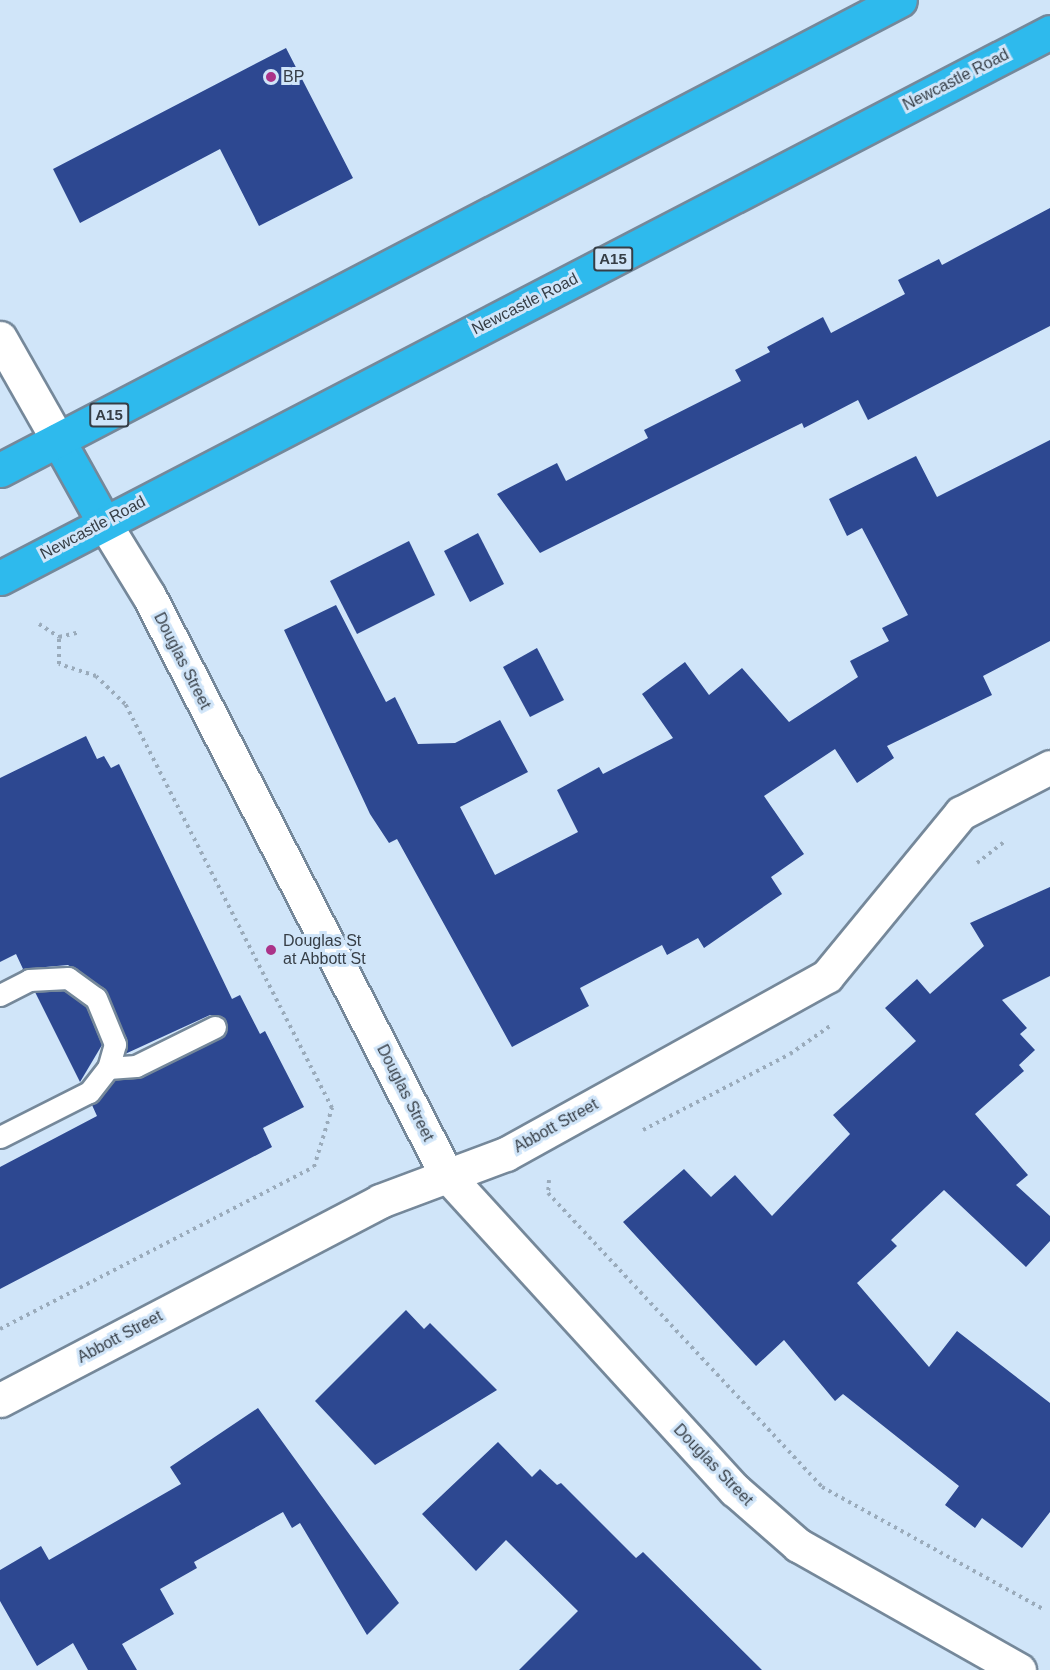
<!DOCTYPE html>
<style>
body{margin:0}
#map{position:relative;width:1050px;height:1670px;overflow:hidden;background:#d0e5f9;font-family:Arial,sans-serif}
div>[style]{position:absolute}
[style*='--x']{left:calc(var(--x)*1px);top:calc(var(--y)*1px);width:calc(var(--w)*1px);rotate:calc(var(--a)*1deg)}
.building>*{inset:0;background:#2d4891}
.path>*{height:4px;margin-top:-2px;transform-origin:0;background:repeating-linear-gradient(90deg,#9aabbb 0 3px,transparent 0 7.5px)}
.roads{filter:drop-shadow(2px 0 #75889a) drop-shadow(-2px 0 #75889a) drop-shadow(0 2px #75889a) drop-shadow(0 -2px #75889a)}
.lane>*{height:21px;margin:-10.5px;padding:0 10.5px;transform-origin:10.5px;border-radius:10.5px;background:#fff}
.street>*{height:33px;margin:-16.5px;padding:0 16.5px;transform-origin:16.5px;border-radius:16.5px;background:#fff}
.secondary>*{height:33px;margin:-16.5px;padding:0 16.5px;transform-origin:16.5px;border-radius:16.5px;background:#fff}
.highway>*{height:33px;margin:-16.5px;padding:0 16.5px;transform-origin:16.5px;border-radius:16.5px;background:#2ebaed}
.dots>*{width:16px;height:16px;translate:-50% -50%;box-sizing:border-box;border:3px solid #d0e5f9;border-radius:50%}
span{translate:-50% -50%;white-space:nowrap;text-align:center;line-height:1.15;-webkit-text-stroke:6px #d0e5f9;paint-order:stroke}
.shield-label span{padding:2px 4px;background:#d0e5f9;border:2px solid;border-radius:4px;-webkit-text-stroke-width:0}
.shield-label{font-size:15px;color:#363e46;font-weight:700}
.poi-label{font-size:16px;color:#363e46}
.left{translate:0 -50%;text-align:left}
.street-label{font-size:16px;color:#363e46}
</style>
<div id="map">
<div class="building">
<i style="clip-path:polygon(286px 48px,353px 178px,259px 226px,220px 149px,80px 223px,53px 169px)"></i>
<i style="clip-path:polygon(1050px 208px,1050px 326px,868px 420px,858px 400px,804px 428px,802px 423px,540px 553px,497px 494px,557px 463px,566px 481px,648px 438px,644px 430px,741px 381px,735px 370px,770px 352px,767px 347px,823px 317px,831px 333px,905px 294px,898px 280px,939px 259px,942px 265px)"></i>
<i style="clip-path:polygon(1050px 440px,1050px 641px,983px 676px,992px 695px,887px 746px,894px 758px,857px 783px,835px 749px,764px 796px,804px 854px,771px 877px,782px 894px,704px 948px,698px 938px,667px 955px,662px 945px,580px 988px,589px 1006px,512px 1047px,397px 839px,389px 843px,370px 814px,284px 630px,336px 605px,386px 702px,395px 697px,418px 744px,455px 743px,500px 720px,528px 772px,460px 807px,495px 875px,578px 832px,557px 790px,599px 767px,603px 774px,673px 738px,642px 694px,685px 662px,709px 695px,742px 668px,789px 722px,858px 677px,850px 661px,889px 641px,882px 628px,908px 615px,862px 528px,847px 536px,829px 499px,916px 456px,937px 497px)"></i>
<i style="clip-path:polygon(478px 533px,504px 584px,470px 602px,444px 551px)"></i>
<i style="clip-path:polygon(409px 541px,435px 595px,357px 634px,330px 581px)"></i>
<i style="clip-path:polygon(537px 648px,564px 700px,530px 717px,503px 667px)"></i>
<i style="clip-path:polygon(86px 736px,97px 759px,104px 756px,111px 768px,119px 764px,232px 999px,240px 995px,260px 1034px,265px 1031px,304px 1107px,263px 1128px,272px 1147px,0 1289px,0 1167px,97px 1116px,92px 1105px,115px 1080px,142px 1077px,221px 1038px,228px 1028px,223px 1017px,210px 1015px,125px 1054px,127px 1039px,103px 988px,68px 965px,23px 969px,16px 954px,0 962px,0 778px)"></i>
<i style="clip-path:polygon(1050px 887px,1050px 976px,1002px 1000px,1027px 1028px,1020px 1034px,1035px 1050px,1019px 1065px,1024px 1071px,975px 1114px,1028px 1175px,1016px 1185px,1050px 1216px,1050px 1241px,1026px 1267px,944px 1190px,891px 1240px,897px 1246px,857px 1283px,929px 1367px,957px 1331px,1050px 1403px,1050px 1512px,1022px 1548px,982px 1518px,975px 1528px,945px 1505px,959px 1486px,843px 1394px,835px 1401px,784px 1340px,756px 1366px,623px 1222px,684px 1169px,711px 1197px,735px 1175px,772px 1216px,850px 1134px,833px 1115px,916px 1041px,885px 1008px,917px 979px,930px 994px,984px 946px,970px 923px)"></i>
<i style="clip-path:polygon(64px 991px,86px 1006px,102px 1045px,80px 1082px,35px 992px)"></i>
<i style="clip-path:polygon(406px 1310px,424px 1329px,430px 1323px,497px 1390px,375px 1465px,315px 1401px)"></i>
<i style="clip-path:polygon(258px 1408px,399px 1603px,367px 1635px,300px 1523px,292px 1528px,283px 1512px,194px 1562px,197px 1568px,160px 1589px,174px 1614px,122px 1644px,137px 1670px,88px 1670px,73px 1643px,37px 1666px,0 1601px,0 1570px,41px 1546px,49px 1560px,181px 1484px,170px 1467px)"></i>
<i style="clip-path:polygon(498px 1442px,532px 1477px,540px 1469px,557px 1485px,561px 1483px,636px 1558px,643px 1552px,762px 1670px,519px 1670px,578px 1611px,506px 1540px,476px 1571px,422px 1514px)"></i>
</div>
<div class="path">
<i style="--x:39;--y:624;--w:24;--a:33"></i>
<i style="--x:59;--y:637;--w:22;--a:-13"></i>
<i style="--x:977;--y:863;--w:37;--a:-38"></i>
<i style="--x:643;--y:1130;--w:165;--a:-27.3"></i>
<i style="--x:790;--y:1054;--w:49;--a:-35"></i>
<i style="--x:549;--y:1180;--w:13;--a:94"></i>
<i style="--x:548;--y:1193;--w:402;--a:47"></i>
<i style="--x:822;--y:1487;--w:252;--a:28.9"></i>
<i style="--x:0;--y:1329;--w:353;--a:-27.3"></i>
<i style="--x:314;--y:1167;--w:62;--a:-73"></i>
<i style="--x:332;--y:1108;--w:454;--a:-117.1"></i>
<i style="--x:125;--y:704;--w:40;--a:-136"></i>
<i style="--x:96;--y:676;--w:39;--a:-162"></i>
<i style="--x:59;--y:664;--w:27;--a:-90"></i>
</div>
<div class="roads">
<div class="lane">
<i style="--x:0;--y:995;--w:33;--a:-27"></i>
<i style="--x:29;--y:980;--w:39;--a:-3"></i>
<i style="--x:68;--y:978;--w:34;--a:36"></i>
<i style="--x:96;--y:998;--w:50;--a:67.6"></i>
<i style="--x:115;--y:1044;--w:25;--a:106"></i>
<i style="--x:108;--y:1068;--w:31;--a:128"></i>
<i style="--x:89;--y:1092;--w:100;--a:153.2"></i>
<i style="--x:108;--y:1068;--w:28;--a:-4"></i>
<i style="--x:136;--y:1066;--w:88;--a:-26.3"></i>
</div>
<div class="street">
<i style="--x:0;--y:1400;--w:429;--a:-27.6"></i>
<i style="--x:380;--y:1201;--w:134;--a:-20.5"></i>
<i style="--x:506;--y:1154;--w:367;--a:-29"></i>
<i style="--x:827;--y:976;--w:211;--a:-50.6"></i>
<i style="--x:961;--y:813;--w:100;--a:-27.3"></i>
</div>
<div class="secondary">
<i style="--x:0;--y:338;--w:117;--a:60.4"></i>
<i style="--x:103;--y:521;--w:88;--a:58.5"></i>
<i style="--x:149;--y:596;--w:650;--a:62.8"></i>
<i style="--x:446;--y:1174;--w:428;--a:47.6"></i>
<i style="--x:735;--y:1490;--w:84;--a:41.1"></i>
<i style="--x:798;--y:1545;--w:254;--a:29.5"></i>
</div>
<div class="highway">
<i style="--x:58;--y:440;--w:93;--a:60.9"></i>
<i style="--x:0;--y:470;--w:1015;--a:-27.57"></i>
<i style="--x:0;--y:578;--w:1183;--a:-27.47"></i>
</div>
</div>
<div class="dots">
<i style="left:271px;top:77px;background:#ab3389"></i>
<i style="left:271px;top:950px;background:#ab3389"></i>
</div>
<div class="shield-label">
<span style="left:613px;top:259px">A15</span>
<span style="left:109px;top:415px">A15</span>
</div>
<div class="poi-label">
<span class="left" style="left:283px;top:77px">BP</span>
<span class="left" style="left:283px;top:950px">Douglas St<br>at Abbott St</span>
</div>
<div class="street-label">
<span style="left:956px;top:80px;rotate:-27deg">Newcastle Road</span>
<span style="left:525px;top:304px;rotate:-27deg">Newcastle Road</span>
<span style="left:93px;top:528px;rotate:-28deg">Newcastle Road</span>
<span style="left:182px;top:661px;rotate:63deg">Douglas Street</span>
<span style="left:405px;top:1093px;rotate:63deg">Douglas Street</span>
<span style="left:556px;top:1126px;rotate:-29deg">Abbott Street</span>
<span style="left:120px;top:1337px;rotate:-28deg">Abbott Street</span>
<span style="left:713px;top:1465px;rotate:46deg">Douglas Street</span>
</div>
</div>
